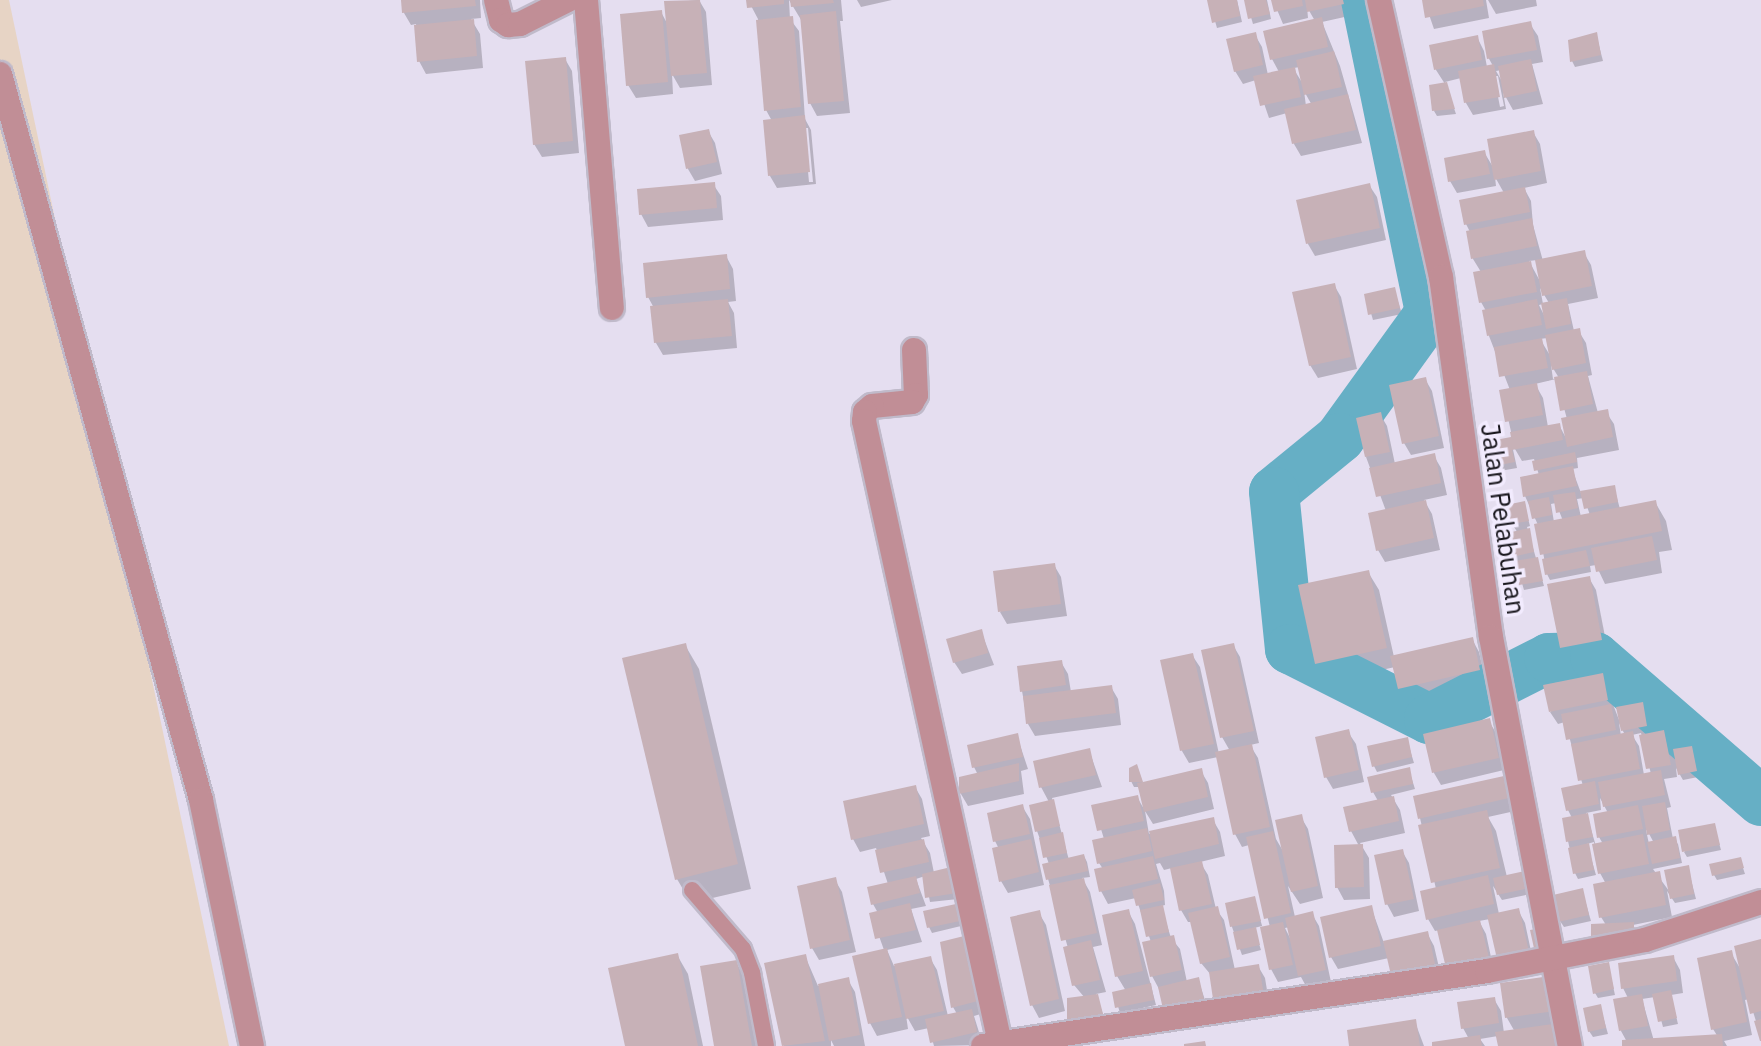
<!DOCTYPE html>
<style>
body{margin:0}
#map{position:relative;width:1761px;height:1046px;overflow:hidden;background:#e5def0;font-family:"IBM Plex Sans",sans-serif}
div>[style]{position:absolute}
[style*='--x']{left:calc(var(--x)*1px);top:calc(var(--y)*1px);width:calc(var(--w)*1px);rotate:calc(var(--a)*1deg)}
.industrial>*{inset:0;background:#e7d4c5}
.shadow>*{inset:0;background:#0003}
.river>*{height:50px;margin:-25px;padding:0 25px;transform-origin:25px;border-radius:25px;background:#66afc5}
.building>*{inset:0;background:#c7b1b7}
.roads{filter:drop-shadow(2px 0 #c0baca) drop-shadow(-2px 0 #c0baca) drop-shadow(0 2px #c0baca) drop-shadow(0 -2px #c0baca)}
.lane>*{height:16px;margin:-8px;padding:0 8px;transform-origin:8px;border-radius:8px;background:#c18e96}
.street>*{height:24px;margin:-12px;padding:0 12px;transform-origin:12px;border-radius:12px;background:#c18e96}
span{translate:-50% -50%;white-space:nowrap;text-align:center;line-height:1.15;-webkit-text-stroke:7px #f2ebfe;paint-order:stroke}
.street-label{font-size:26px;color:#17151b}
</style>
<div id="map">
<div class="industrial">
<i style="clip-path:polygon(0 0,9px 0,229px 1046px,0 1046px)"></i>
</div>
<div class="shadow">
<i style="clip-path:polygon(403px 0,480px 0,481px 18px,471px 19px,480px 34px,483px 68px,426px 74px,419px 61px,416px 24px,411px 25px,404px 13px)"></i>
<i style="clip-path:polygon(699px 0,706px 12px,712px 85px,680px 88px,672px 74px,673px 94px,636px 98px,628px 85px,661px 12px,668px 25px,666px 3px)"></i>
<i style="clip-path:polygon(evenodd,748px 0,789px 0,790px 19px,799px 31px,805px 119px,811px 130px,816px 184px,777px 188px,770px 176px,772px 121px,766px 110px,758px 19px,748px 0,804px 128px,808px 128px,813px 182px,809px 182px,804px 128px)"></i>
<i style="clip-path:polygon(789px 0,841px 0,843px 21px,840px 21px,850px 113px,817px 116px,810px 103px,803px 23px)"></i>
<i style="clip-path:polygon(857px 0,892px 0,861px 7px)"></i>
<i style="clip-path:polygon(1209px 0,1237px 0,1242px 22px,1217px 28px)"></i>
<i style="clip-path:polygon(1246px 0,1267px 0,1271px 19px,1253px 24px)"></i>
<i style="clip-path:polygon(evenodd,1273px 0,1346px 0,1349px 16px,1322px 22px,1340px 66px,1362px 143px,1301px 156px,1294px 144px,1287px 113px,1269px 118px,1256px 80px,1243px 84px,1235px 71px,1255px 35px,1262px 47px,1268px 75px,1279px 72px,1272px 59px,1315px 21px,1307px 7px,1308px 18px,1283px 24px,1273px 0,1300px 67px,1303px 84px,1293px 68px,1300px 67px,1273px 0,1304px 91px,1309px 100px,1312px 105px,1306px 106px,1304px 91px)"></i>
<i style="clip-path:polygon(1424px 0,1486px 0,1489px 18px,1434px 29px)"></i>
<i style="clip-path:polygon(1488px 0,1536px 0,1537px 6px,1496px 14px)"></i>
<i style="clip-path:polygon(evenodd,1530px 24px,1538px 36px,1543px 62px,1532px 64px,1543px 104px,1513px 110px,1503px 92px,1506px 109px,1473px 115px,1466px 103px,1461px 78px,1445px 82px,1456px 114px,1437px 116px,1434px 111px,1445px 84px,1436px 70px,1432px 46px,1477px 37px,1484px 51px,1487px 67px,1493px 66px,1488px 57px,1530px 24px,1501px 70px,1503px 83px,1496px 71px,1501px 70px,1530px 24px,1494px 76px,1498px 76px,1504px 106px,1500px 107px,1494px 76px)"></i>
<i style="clip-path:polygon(1596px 34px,1603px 61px,1575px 67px,1572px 61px)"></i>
<i style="clip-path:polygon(565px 59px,572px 71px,579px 153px,542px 157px,534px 144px)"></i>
<i style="clip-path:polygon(708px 131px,715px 143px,722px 174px,695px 181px,688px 169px,681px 137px)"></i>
<i style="clip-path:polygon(evenodd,1533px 132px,1540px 144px,1547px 183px,1524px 188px,1531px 201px,1533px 225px,1543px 261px,1584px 253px,1591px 265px,1598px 298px,1568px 304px,1574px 331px,1578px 330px,1586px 343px,1592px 375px,1588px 376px,1598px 413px,1606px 412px,1614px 424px,1619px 450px,1577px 458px,1578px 468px,1572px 469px,1581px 493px,1614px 487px,1620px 509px,1655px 502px,1666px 521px,1672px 550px,1659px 552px,1662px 573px,1605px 584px,1596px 565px,1590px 566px,1591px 572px,1550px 580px,1547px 574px,1538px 525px,1525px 496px,1539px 475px,1534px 459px,1522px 461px,1515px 449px,1502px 392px,1510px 390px,1489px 336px,1486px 311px,1481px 302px,1481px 272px,1473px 259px,1470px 232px,1466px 224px,1504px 193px,1495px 177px,1496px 186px,1457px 193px,1450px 181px,1484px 152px,1493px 167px,1533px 132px,1537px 260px,1541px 283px,1529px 261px,1537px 260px,1533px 132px,1540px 288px,1549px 303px,1545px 317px,1539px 305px,1543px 304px,1540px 288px,1533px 132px,1547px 338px,1551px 357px,1540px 339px,1547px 338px,1533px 132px,1551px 365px,1559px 378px,1553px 379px,1551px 365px,1533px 132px,1556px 379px,1567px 419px,1566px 438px,1559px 425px,1548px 427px,1543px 398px,1535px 384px,1556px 379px,1533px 132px,1584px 498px,1590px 515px,1581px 517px,1577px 499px,1584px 498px,1533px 132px,1556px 503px,1563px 521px,1554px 522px,1551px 504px,1556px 503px)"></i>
<i style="clip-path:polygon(713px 184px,721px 196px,723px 220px,648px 227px,641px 214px)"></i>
<i style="clip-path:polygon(1369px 185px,1377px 197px,1386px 240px,1315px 256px,1308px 244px,1299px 201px)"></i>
<i style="clip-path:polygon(726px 256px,733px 269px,736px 301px,728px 302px,734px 313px,737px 348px,663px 355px,656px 343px,654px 308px,648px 297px)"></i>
<i style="clip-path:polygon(1334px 285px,1341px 297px,1357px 369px,1318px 378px,1310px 365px)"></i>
<i style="clip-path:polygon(1394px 289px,1402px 314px,1373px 320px,1366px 296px)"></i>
<i style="clip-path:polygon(1425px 379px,1432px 391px,1444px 448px,1411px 455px,1404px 443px)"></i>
<i style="clip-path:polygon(1380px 414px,1387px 426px,1395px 464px,1434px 456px,1441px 468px,1447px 495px,1424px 500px,1432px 514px,1440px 550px,1385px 562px,1378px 550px,1386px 511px,1366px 457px)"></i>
<i style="clip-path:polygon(1512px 445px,1517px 468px,1500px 471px,1497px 466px)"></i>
<i style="clip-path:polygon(1524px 503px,1530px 526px,1527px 527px,1544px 586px,1524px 590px,1514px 556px,1518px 533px,1512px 524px)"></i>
<i style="clip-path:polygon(1054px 565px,1061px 577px,1067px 616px,1007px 624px,1000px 612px)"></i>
<i style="clip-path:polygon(1368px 572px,1379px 590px,1394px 657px,1472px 639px,1479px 652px,1486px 682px,1407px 700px,1395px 667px,1328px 682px,1317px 664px,1300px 587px)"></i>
<i style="clip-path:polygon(1589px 578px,1596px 590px,1608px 652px,1569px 660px,1562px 648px)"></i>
<i style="clip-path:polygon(981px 631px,994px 665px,962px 674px,954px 662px)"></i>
<i style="clip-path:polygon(685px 645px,699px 669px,751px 889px,691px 903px,677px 879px)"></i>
<i style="clip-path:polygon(evenodd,1233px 645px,1240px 657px,1259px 743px,1250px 745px,1258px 758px,1276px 839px,1283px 851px,1301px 817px,1308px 829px,1323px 898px,1300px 904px,1288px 886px,1295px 917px,1312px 914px,1319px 926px,1331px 982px,1307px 988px,1301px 977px,1278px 982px,1271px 969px,1262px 926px,1254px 928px,1261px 950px,1242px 955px,1232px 927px,1227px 905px,1254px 898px,1263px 929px,1270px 927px,1249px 845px,1242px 847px,1235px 834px,1218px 757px,1189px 763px,1182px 751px,1162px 662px,1192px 655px,1200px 667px,1219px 754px,1230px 751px,1222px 737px,1233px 645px,1290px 927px,1291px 940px,1285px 928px,1290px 927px)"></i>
<i style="clip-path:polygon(1061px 662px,1068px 674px,1071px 692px,1111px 687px,1118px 699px,1121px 725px,1035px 736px,1028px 724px,1022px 691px)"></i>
<i style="clip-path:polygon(evenodd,1602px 676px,1621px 725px,1642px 704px,1649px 735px,1663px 732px,1672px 752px,1691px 748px,1694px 753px,1698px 777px,1683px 780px,1676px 768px,1677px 777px,1664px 779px,1671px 807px,1667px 808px,1673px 839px,1678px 844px,1682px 863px,1653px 869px,1669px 891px,1688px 868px,1696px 899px,1675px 903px,1667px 891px,1672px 917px,1633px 925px,1636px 930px,1596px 941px,1593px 925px,1606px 925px,1601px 917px,1606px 884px,1600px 873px,1594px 842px,1587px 844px,1596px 875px,1578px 879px,1575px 873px,1568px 841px,1572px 818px,1568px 810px,1583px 786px,1565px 722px,1558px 724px,1550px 712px,1602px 676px,1619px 723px,1625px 735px,1621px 736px,1619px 723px,1602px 676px,1641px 733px,1651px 774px,1644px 775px,1639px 746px,1632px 735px,1641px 733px,1602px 676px,1600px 798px,1608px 813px,1599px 837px,1603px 844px,1596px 846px,1586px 813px,1601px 810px,1600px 798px,1602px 676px,1646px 830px,1647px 830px,1654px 843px,1649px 844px,1646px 830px)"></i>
<i style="clip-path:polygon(1489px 721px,1496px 733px,1504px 770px,1441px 785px,1434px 773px,1426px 735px)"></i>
<i style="clip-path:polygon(1348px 732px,1356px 744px,1364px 782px,1333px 789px,1326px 777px)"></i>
<i style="clip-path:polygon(1017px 736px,1028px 769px,1021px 771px,1024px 794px,968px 806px,961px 794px,961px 778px,978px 775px,974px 767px)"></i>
<i style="clip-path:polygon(1407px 740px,1414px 763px,1377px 772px,1374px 766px)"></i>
<i style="clip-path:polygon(1089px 750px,1102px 787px,1052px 798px,1069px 860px,1084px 856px,1087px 862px,1090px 877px,1082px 878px,1090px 892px,1102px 945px,1093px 947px,1106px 992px,1096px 994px,1106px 1023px,1074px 985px,1068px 948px,1044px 865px,1049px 864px,1037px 831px,1049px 802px,1041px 787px)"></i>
<i style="clip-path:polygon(1137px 766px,1143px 784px,1201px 771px,1208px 783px,1214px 809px,1153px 824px,1145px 811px,1149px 834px,1213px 820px,1220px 832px,1225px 856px,1200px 862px,1208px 875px,1216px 909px,1224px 920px,1235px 970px,1258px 966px,1265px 978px,1269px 1002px,1222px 1010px,1215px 998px,1211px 975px,1201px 963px,1192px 922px,1188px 922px,1181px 910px,1172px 868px,1164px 870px,1160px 863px,1156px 864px,1164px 891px,1165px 905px,1161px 906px,1171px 938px,1180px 949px,1187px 982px,1198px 979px,1209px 1012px,1159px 989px,1152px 976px,1151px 942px,1136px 898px,1108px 904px,1101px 891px,1103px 869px,1099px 863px,1104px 839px,1094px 806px,1137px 797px,1144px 809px,1140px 787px,1134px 787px,1131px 781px)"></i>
<i style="clip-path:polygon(1409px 770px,1415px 789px,1391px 795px,1400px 810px,1405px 833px,1360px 843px,1369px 858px,1370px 899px,1344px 900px,1337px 887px,1359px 846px,1351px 831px,1378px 801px,1373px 792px)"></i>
<i style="clip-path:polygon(1503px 778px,1515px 811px,1488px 817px,1496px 831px,1507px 877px,1535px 893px,1502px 900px,1493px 886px,1499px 914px,1518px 910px,1525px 923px,1534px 965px,1490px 919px,1479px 921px,1486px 934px,1494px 971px,1440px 930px,1435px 931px,1428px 919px,1436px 889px,1420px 818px)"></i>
<i style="clip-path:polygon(915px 787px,922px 799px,930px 836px,921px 838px,930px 853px,934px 873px,950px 869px,958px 899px,930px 902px,925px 876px,916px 879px,926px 906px,911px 909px,922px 942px,887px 950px,894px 966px,930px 958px,937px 970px,948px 1016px,957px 1014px,953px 1007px,967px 938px,984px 1013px,974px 1016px,983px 1045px,934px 1046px,929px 1028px,915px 1031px,906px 1015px,908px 1029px,877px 1036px,870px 1023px,884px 950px,871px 914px,878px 913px,873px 904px,888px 884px,876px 848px,860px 852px,853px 839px)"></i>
<i style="clip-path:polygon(1022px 806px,1030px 819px,1044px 885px,1008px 893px,1001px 881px,999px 849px,995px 841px)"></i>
<i style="clip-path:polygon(1714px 825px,1721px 850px,1687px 857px,1684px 852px)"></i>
<i style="clip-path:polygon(1402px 851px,1409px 863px,1419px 911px,1394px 917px,1387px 904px)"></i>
<i style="clip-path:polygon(1740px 859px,1745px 874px,1717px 880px,1714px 875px)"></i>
<i style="clip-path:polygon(835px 880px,842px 892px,856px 952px,819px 960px,812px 948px)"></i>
<i style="clip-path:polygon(1582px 890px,1591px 921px,1564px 927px,1560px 921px)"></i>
<i style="clip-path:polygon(955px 906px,961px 926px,932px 933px,929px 927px)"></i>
<i style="clip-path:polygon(1371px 907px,1384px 943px,1427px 933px,1434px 946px,1441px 976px,1400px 986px,1389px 958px,1338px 969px,1331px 957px)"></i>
<i style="clip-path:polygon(1128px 911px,1135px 924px,1156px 1005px,1120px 1013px,1114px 993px,1126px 991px,1117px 976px)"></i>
<i style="clip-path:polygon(1039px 913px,1046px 925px,1065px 1011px,1039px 1018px,1032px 1005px)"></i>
<i style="clip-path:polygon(1761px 941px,1761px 1037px,1749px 999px,1745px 1000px,1752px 1035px,1724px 1041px,1727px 1046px,1624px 1046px,1627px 1042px,1621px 1031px,1628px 998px,1623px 988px,1673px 957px,1680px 970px,1683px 993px,1671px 995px,1678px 1024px,1663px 1027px,1655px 997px,1642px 999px,1654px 1041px,1718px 1037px,1713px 1029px,1731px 953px,1741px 970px)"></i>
<i style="clip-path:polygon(677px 955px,688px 974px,703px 1046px,627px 1046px)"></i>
<i style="clip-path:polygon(805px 956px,818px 986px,848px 980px,855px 992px,865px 1046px,834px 1046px,831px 1040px,831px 1046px,784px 1046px,767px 965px)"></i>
<i style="clip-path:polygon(736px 962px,747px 981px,758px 1046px,716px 1046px)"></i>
<i style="clip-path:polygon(1608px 964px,1615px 995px,1598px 998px,1595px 993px)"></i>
<i style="clip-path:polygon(1549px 978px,1561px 1023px,1551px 1024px,1560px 1046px,1500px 1046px,1498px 1036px,1480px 1039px,1485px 1046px,1434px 1046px,1469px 1039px,1463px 1028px,1494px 999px,1501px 1011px,1504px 1033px,1515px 1032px,1507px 1018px,1502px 985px)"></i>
<i style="clip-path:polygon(1600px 1006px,1608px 1034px,1593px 1037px,1589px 1031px)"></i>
<i style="clip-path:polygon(1415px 1022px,1424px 1046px,1351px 1046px)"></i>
</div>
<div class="river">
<i style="--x:1366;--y:0;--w:319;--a:78.4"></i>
<i style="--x:1430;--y:313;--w:154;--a:125.8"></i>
<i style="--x:1340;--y:438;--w:85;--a:140.7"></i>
<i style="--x:1274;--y:492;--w:158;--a:84.2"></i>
<i style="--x:1290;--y:649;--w:156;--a:26.7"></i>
<i style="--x:1429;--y:719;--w:135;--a:-26.9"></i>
<i style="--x:1549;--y:658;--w:46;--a:-1.2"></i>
<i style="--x:1595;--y:657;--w:220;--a:40.9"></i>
</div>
<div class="building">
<i style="clip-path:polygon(401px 0,475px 0,476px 6px,402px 13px)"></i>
<i style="clip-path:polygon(700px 0,707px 73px,671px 76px,664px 1px)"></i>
<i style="clip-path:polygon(746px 0,784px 0,784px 4px,747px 8px)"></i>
<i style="clip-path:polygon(790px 0,833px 0,834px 3px,791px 7px)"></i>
<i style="clip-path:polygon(1207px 0,1237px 0,1240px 16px,1212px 23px)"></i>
<i style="clip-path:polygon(1244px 0,1266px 0,1270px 14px,1248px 19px)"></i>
<i style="clip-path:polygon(1271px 0,1302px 0,1303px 6px,1274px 12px)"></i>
<i style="clip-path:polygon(1305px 0,1343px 0,1344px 4px,1307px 12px)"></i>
<i style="clip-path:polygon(1422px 0,1483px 0,1484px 6px,1425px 18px)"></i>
<i style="clip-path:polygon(662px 10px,668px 82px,626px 86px,620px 14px)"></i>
<i style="clip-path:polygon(836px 11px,844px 101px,808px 104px,800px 15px)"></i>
<i style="clip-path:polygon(793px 16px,801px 107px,764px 111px,756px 20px)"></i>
<i style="clip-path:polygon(1322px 17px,1328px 47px,1270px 60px,1263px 31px)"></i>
<i style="clip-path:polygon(474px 19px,477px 56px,417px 62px,414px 25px)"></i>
<i style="clip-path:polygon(1531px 21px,1537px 50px,1487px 59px,1482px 31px)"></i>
<i style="clip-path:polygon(1256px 32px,1263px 65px,1234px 72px,1226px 39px)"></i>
<i style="clip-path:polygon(1597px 32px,1601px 55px,1570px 62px,1568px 40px)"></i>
<i style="clip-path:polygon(1478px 35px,1482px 60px,1434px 70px,1429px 45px)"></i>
<i style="clip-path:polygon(1334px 51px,1342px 87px,1304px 95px,1296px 60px)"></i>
<i style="clip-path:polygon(566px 57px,573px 141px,533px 145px,525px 61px)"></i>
<i style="clip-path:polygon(1531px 59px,1537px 91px,1504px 98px,1498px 66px)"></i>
<i style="clip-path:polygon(1494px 64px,1500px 97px,1464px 103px,1458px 71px)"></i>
<i style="clip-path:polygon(1295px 67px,1301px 97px,1260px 106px,1253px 76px)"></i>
<i style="clip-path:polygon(1447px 82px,1455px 109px,1432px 111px,1429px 85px)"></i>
<i style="clip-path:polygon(1348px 94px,1356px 130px,1292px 144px,1284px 109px)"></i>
<i style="clip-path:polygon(805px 115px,810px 172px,768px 176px,763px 120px)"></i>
<i style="clip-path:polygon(709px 129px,717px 162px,686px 169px,679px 135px)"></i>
<i style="clip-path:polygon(1534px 130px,1541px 171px,1494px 180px,1487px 139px)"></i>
<i style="clip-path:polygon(1485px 150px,1490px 174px,1448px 182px,1444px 158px)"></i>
<i style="clip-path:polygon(715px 182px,717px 208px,639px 215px,637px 189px)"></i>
<i style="clip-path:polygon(1370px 183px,1380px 228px,1306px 244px,1296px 200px)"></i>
<i style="clip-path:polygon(1525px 187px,1530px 212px,1464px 225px,1459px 200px)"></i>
<i style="clip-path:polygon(1532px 218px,1537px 246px,1471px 259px,1466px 231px)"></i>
<i style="clip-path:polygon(1585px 250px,1592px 286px,1542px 296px,1535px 260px)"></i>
<i style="clip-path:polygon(727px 254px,730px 289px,646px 298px,643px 263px)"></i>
<i style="clip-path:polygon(1531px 261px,1537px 292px,1479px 303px,1473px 272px)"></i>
<i style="clip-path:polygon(1335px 283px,1351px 357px,1309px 366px,1292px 292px)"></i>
<i style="clip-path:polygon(1395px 287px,1400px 308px,1368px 315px,1364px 294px)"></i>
<i style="clip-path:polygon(1567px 298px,1571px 324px,1546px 329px,1541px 303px)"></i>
<i style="clip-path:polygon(728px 299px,732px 336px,654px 343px,650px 306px)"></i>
<i style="clip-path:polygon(1537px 299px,1542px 325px,1487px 336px,1482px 310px)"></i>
<i style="clip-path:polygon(1580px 328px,1586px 363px,1552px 370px,1545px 335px)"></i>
<i style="clip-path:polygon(1542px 338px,1548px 368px,1499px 377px,1494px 347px)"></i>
<i style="clip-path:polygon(1587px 371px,1593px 404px,1560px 411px,1554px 377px)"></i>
<i style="clip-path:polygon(1426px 377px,1439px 436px,1402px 444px,1389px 385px)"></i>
<i style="clip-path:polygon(1537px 383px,1543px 415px,1505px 422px,1499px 390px)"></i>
<i style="clip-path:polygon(1608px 409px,1613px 437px,1567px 447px,1561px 418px)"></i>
<i style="clip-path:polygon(1381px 412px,1390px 452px,1365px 457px,1356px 418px)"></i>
<i style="clip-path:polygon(1560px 423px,1563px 440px,1512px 450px,1515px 462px,1495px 466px,1490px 441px,1511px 437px,1510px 432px)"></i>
<i style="clip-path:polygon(1575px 452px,1577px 462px,1534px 471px,1532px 461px)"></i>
<i style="clip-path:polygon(1435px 453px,1441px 483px,1376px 497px,1369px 468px)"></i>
<i style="clip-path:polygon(1573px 466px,1577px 486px,1523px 497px,1520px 477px)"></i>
<i style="clip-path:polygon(1615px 485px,1618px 502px,1584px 509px,1580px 491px)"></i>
<i style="clip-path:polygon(1575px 492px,1578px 508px,1556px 513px,1553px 495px)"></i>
<i style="clip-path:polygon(1549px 497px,1552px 515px,1532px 519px,1528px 501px)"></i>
<i style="clip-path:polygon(1426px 500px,1434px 538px,1376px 551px,1368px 513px)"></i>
<i style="clip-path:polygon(1656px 500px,1662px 531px,1540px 555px,1534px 524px)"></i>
<i style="clip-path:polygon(1525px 501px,1529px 521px,1511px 524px,1506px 505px)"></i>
<i style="clip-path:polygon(1530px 528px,1534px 552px,1512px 557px,1507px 533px)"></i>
<i style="clip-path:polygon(1652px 536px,1657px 560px,1596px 572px,1591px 548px)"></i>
<i style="clip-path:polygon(1586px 550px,1590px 566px,1545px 575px,1542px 559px)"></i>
<i style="clip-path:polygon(1538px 557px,1543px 581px,1519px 585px,1515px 561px)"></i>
<i style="clip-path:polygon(1055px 563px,1061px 604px,998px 612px,993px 571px)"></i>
<i style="clip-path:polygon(1369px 570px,1387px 648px,1315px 664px,1298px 585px)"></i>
<i style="clip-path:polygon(1590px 576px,1602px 640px,1560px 648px,1547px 584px)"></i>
<i style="clip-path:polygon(982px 629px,988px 653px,953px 663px,946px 639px)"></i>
<i style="clip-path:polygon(1473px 637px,1480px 670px,1398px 689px,1390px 656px)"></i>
<i style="clip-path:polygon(686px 643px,738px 864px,675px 880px,622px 658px)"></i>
<i style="clip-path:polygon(1234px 643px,1254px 731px,1220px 738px,1201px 650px)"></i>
<i style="clip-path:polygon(1193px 653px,1214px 744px,1180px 751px,1160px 660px)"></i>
<i style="clip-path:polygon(1062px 660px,1066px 685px,1020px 692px,1017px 666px)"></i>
<i style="clip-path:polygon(1603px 673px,1608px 700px,1549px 712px,1543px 685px)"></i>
<i style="clip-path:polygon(1112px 685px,1116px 713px,1026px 724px,1023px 696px)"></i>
<i style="clip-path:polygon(1643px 702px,1647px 726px,1621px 731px,1616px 707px)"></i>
<i style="clip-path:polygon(1611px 704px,1616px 730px,1566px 740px,1561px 714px)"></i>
<i style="clip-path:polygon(1490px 718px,1499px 758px,1432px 773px,1423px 734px)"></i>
<i style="clip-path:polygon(1349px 729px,1359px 770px,1324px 778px,1315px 737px)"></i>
<i style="clip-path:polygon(1664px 730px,1671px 765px,1646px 769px,1639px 735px)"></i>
<i style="clip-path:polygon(1633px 731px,1640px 769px,1578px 781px,1571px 744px)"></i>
<i style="clip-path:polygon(1018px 733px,1023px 757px,972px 768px,967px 745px)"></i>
<i style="clip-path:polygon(1408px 737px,1412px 757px,1372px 767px,1367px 746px)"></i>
<i style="clip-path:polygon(1252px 744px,1270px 827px,1233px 835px,1215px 752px)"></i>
<i style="clip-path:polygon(1692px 746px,1697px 771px,1678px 775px,1673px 749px)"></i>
<i style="clip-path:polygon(1090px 748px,1096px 775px,1039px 788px,1033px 761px)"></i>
<i style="clip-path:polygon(1019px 763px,1019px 781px,959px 794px,959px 777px)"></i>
<i style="clip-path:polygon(1137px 764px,1143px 782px,1202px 768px,1208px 797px,1144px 812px,1137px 783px,1143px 782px,1129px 782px,1129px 768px)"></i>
<i style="clip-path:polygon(1410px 767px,1413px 784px,1371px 793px,1367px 777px)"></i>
<i style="clip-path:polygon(1661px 770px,1665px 795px,1603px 807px,1598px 782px)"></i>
<i style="clip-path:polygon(1504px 776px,1509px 798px,1418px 819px,1413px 796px)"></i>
<i style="clip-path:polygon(1595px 781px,1599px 804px,1566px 811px,1561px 788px)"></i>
<i style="clip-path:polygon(916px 785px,924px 824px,851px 840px,843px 801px)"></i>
<i style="clip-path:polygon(1138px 795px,1144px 821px,1097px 831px,1091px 805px)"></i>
<i style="clip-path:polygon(1394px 796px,1399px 821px,1349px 832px,1343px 807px)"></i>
<i style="clip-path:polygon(1054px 799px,1060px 826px,1035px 832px,1029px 805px)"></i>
<i style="clip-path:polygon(1665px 802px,1670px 830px,1647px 835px,1642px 806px)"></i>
<i style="clip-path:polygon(1023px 804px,1030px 834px,993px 842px,987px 813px)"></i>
<i style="clip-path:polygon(1638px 805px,1643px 829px,1597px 838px,1593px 814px)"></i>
<i style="clip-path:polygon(1487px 810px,1500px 868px,1431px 883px,1418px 825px)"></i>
<i style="clip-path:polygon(1588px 813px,1593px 837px,1566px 842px,1562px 818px)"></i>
<i style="clip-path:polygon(1302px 814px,1318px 886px,1291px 892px,1275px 820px)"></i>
<i style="clip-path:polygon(1214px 817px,1219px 844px,1155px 859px,1149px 831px)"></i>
<i style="clip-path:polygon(1715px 823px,1720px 845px,1682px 852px,1678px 830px)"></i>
<i style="clip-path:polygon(1147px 828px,1152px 851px,1097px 864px,1092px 840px)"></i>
<i style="clip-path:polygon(1273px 831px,1291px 913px,1264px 919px,1246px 837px)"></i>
<i style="clip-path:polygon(1063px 832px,1067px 853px,1043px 858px,1039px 838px)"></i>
<i style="clip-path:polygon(1643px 834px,1649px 864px,1598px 874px,1592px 844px)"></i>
<i style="clip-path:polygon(1676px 836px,1680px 858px,1652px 864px,1647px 842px)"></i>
<i style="clip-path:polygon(924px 839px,929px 862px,880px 873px,875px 850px)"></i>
<i style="clip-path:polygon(1031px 839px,1039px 872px,999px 882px,992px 848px)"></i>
<i style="clip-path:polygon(1589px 843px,1594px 870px,1573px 874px,1568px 848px)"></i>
<i style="clip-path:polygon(1363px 844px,1364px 887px,1335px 888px,1334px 845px)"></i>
<i style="clip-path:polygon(1403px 849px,1414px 899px,1385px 905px,1374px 855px)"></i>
<i style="clip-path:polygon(1084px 854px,1088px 871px,1046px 880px,1042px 864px)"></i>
<i style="clip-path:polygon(1153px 856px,1158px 879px,1099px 892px,1094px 869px)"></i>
<i style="clip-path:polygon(1741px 857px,1744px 868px,1712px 876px,1709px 864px)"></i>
<i style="clip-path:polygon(1202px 861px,1212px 904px,1179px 911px,1170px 868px)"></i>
<i style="clip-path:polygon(1689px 865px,1694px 894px,1670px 899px,1664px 870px)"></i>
<i style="clip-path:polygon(951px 867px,957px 893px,925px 898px,922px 874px)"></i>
<i style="clip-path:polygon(1530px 870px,1534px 887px,1497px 895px,1493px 878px)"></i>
<i style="clip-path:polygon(1660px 871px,1666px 905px,1599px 918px,1593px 884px)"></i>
<i style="clip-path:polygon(1488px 875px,1494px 904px,1426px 920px,1420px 891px)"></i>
<i style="clip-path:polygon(916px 876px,920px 893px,871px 905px,867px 887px)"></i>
<i style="clip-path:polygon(836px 877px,850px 940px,810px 949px,797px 886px)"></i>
<i style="clip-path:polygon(1084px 878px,1097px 933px,1061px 941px,1049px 885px)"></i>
<i style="clip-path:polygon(1160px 883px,1164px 900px,1136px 906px,1132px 890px)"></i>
<i style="clip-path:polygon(1583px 888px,1589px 915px,1558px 922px,1553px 895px)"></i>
<i style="clip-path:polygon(1255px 896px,1261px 921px,1230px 927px,1225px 903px)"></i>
<i style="clip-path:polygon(910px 903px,916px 930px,875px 939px,869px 913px)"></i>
<i style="clip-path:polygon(956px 904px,960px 921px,927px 928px,923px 911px)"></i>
<i style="clip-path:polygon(1163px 905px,1169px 932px,1146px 937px,1140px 910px)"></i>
<i style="clip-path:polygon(1372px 905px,1381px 946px,1329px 958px,1320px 917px)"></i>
<i style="clip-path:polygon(1218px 906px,1230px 957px,1200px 964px,1188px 913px)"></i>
<i style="clip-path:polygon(1519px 908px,1529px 952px,1497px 959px,1487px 915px)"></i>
<i style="clip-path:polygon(1129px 909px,1143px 971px,1115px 977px,1102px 915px)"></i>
<i style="clip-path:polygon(1040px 910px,1059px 999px,1030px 1006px,1010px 917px)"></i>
<i style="clip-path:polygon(1313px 911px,1326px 970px,1298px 976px,1285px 918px)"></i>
<i style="clip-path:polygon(1480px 920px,1489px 958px,1446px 968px,1437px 930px)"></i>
<i style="clip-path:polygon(1283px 922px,1293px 965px,1269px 970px,1260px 927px)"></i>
<i style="clip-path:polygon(1634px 922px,1634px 932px,1591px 936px,1591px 924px)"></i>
<i style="clip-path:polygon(1256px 927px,1260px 945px,1237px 950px,1233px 932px)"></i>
<i style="clip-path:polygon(1541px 928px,1544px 950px,1535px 953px,1530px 930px)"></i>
<i style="clip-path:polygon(1428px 931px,1435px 964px,1391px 975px,1383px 941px)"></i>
<i style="clip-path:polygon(968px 935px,978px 1001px,951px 1008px,940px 942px)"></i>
<i style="clip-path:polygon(1174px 935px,1182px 970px,1150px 977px,1142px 942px)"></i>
<i style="clip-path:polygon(1761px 939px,1761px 1011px,1750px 1014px,1734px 946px)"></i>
<i style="clip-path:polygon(1091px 940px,1100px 980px,1072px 986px,1063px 947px)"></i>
<i style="clip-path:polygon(887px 948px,902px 1017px,868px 1024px,852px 956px)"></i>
<i style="clip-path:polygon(1732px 950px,1747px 1022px,1711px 1030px,1697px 958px)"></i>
<i style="clip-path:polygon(678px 953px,698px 1046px,625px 1046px,608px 968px)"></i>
<i style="clip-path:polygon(806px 954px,825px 1041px,782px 1046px,764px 963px)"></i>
<i style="clip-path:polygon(1674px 955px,1677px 981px,1621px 989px,1618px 963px)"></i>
<i style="clip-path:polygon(931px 956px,944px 1011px,906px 1019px,894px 964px)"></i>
<i style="clip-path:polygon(737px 960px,752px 1046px,714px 1046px,700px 966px)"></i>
<i style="clip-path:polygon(1609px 962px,1614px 989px,1593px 994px,1588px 966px)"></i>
<i style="clip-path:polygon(1259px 964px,1263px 990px,1213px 999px,1209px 972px)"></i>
<i style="clip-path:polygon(1550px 976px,1555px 1011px,1505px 1018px,1500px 983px)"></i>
<i style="clip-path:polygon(849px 977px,860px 1035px,829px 1041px,818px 984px)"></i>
<i style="clip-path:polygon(1199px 977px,1204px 1000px,1163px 1009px,1158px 987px)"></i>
<i style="clip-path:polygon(1151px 983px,1154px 1000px,1115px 1008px,1112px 992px)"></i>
<i style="clip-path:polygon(1671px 990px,1677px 1018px,1658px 1022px,1652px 994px)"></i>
<i style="clip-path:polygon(1098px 994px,1104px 1018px,1067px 1023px,1067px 998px)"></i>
<i style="clip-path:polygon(1642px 994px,1648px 1026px,1619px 1031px,1613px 999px)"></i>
<i style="clip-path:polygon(1495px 997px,1499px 1023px,1461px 1029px,1457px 1002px)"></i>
<i style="clip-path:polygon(1601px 1004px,1606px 1028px,1588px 1032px,1583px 1008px)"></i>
<i style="clip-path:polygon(972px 1009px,977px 1032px,930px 1043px,925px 1019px)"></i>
<i style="clip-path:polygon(1416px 1019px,1420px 1046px,1349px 1046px,1347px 1030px)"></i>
<i style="clip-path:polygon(1761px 1019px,1761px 1041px,1760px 1041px,1754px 1021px)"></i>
<i style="clip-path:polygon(1553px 1024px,1556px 1046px,1498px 1046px,1495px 1032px)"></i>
<i style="clip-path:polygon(1722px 1034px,1723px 1046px,1622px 1046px,1622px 1040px)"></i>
<i style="clip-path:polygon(1480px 1035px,1482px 1046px,1432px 1046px,1432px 1042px)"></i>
<i style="clip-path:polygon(1205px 1041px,1206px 1046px,1184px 1046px,1184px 1044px)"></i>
</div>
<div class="roads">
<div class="lane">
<i style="--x:692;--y:890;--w:78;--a:49.2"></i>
<i style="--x:743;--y:949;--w:26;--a:69"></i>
<i style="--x:752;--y:973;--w:74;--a:79.1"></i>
</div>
<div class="street">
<i style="--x:496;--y:0;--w:21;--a:76"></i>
<i style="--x:501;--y:20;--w:9;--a:36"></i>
<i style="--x:508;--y:25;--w:12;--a:-5"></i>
<i style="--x:520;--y:24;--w:54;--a:-26.6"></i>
<i style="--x:586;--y:0;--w:309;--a:85.2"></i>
<i style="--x:1379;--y:0;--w:284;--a:77.4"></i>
<i style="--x:1441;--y:277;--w:363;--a:82.1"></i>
<i style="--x:1491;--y:637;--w:417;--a:79.1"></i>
<i style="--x:0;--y:74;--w:753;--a:74.52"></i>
<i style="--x:201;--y:800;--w:251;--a:78.3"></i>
<i style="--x:914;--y:350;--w:45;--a:87.5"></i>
<i style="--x:916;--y:395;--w:8;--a:120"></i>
<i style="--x:912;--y:402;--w:40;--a:174.3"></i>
<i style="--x:872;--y:406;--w:9;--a:139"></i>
<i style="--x:865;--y:412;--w:9;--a:96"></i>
<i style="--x:864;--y:421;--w:637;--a:77.67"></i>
<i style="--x:983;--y:1046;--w:510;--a:-8.46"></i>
<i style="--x:1487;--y:971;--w:161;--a:-11.1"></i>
<i style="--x:1645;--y:940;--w:122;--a:-18.1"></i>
</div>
</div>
<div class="street-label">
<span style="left:1503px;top:519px;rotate:82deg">Jalan Pelabuhan</span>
</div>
</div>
